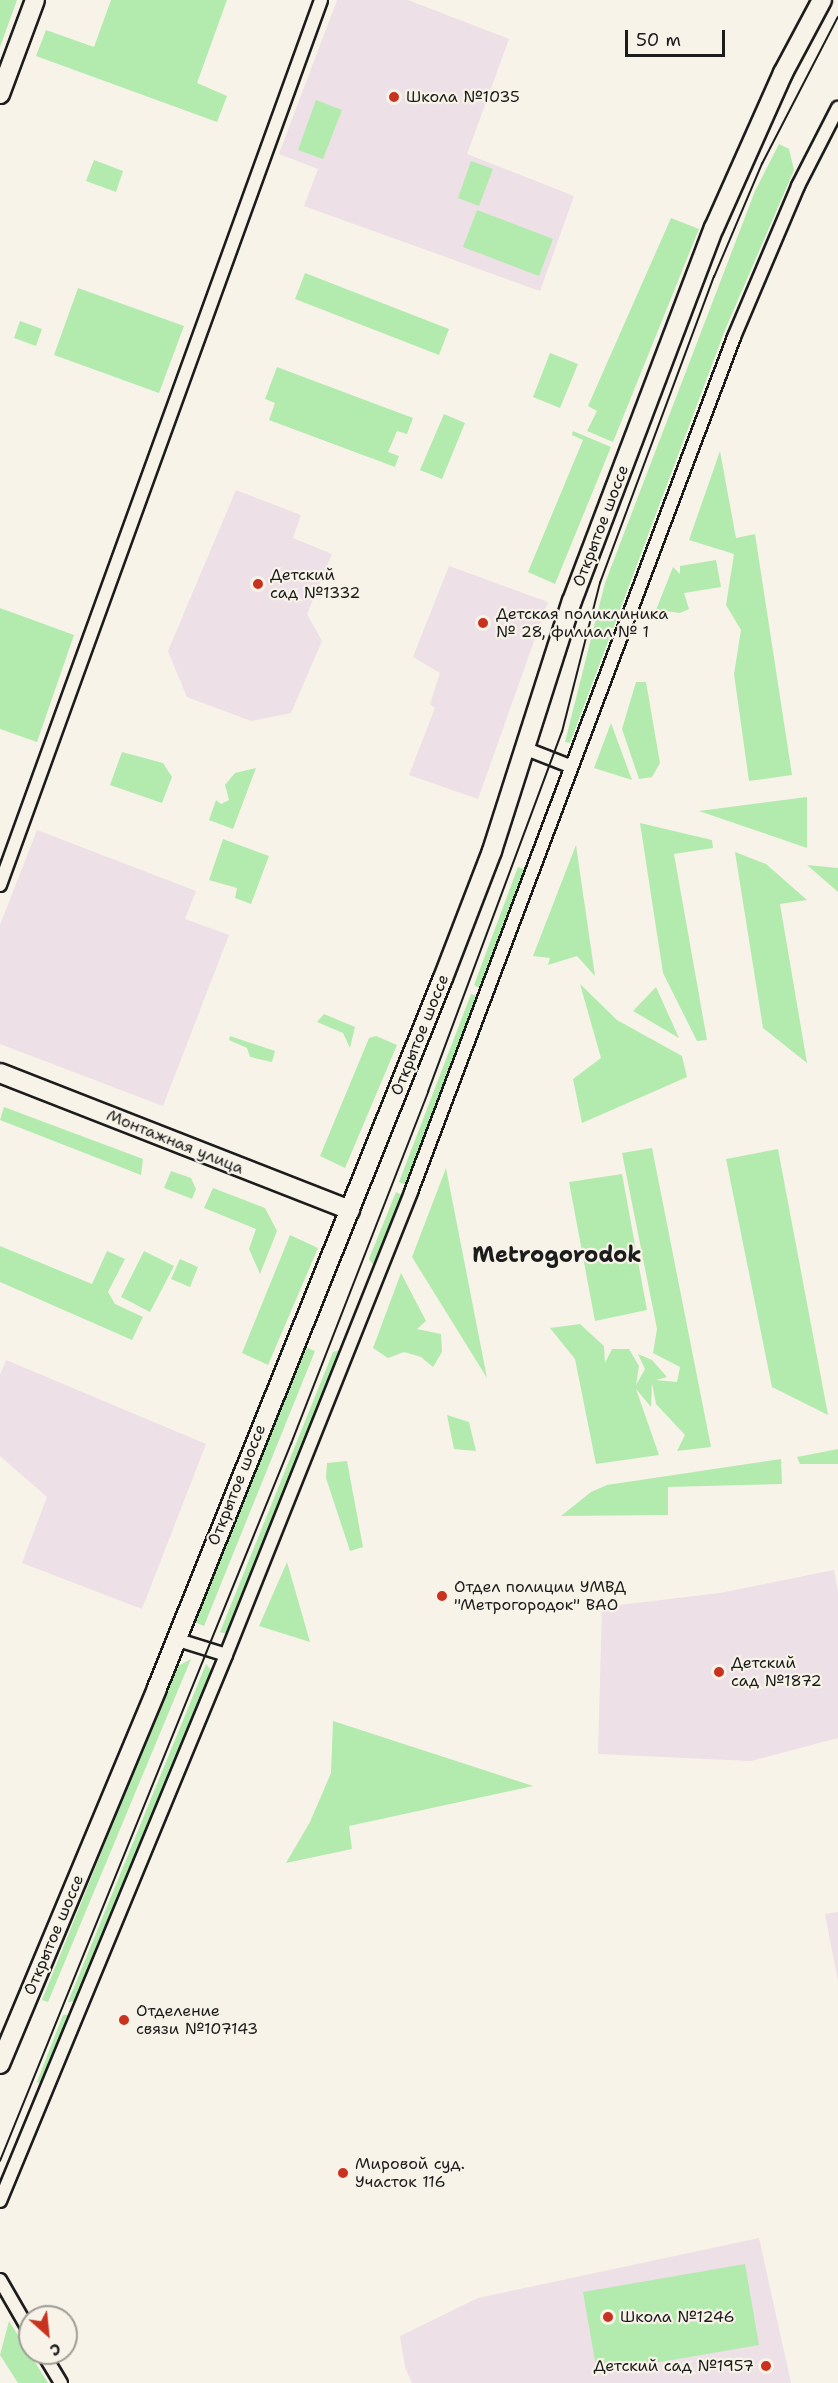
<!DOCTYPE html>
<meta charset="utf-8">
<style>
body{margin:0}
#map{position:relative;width:838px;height:2383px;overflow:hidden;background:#f7f3e8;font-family:"Shantell Sans",sans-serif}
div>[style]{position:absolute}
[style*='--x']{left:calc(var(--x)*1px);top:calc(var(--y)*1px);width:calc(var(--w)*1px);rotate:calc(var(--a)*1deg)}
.built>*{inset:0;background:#ede0e6}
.green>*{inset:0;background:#b3ebae}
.roads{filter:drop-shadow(2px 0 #1c1c1c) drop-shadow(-2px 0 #1c1c1c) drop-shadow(0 2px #1c1c1c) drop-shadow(0 -2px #1c1c1c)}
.street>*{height:12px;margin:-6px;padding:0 6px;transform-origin:6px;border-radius:6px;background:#f7f3e8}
.secondary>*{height:18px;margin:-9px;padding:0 9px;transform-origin:9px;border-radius:9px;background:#f7f3e8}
.tram>*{height:1.5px;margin:-0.75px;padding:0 0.75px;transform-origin:0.75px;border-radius:0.75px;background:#1c1c1c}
.dots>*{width:16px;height:16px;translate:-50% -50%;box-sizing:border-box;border:3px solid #f7f3e8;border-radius:50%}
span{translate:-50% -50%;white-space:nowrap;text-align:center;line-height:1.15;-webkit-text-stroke:4.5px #f7f3e8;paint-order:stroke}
.poi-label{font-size:16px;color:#1c1c1c}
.left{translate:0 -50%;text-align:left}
.right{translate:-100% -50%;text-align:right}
.street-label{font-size:16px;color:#1c1c1c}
.district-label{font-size:22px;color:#1c1c1c;font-weight:700}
.north{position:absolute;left:18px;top:2305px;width:60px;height:60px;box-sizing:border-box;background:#f7f3e8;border:2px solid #9f9d96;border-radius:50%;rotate:153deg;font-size:16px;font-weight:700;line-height:24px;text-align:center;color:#1c1c1c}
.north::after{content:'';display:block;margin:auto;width:21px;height:27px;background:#c8321e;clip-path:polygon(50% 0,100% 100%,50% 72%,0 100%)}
.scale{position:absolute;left:625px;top:30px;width:100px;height:27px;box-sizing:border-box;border:3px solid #1c1c1c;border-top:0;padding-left:8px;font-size:18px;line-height:21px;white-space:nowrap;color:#1c1c1c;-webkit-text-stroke:4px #f7f3e8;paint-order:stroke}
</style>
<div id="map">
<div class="built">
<i style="clip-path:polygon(337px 0,408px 0,509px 39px,467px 154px,574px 196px,540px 291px,304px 206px,318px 169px,279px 154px)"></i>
<i style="clip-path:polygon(236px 490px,301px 515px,293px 538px,332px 554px,307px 614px,322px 641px,291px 713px,251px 721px,187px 697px,168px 651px)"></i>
<i style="clip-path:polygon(449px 566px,548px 602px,478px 799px,409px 775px,435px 708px,430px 704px,440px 673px,413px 657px)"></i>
<i style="clip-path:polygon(37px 830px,196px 891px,185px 919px,229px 935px,163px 1106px,0 1044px,0 925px)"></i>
<i style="clip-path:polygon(6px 1360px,206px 1444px,142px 1609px,22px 1563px,47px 1497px,0 1456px,0 1375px)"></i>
<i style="clip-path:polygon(834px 1570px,838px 1593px,838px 1738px,751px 1761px,598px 1754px,602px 1607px,720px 1593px)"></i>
<i style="clip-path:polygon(838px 1912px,838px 1981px,825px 1914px)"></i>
<i style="clip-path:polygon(759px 2238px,791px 2383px,412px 2383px,405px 2367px,400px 2336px,478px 2298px)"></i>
</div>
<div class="green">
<i style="clip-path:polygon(0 0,17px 0,0 47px)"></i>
<i style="clip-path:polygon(111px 0,227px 0,197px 83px,227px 96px,217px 122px,36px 56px,46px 30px,94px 47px)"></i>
<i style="clip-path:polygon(316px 100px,342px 110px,323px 159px,298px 150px)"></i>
<i style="clip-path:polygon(779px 144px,789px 149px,794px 170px,725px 330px,570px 743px,565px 742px,605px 583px,755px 191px)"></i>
<i style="clip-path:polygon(94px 160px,123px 171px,116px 192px,86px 181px)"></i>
<i style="clip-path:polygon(471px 161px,493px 169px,479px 206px,458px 198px)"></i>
<i style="clip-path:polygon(477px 210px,553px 239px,539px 276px,463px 247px)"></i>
<i style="clip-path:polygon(671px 218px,699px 229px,613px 442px,587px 431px,597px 411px,588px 406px)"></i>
<i style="clip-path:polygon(305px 273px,449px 329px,439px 355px,295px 299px)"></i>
<i style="clip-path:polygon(78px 288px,184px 326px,159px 393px,54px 355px)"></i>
<i style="clip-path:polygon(20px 321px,42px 329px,36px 346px,14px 338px)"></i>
<i style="clip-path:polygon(550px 353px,578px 364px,560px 408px,533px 397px)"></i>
<i style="clip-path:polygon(277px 367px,413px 418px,407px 434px,397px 431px,388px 452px,399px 456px,395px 467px,269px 420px,275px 403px,265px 399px)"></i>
<i style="clip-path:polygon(444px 414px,465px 423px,442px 479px,420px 470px)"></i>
<i style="clip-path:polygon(573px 431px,611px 447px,555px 584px,528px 572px,583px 440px,572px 435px)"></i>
<i style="clip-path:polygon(720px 451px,736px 538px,755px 534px,792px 775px,749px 781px,734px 674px,741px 630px,726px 605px,734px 554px,689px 540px)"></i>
<i style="clip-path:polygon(716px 560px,721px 587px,684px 593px,689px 609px,680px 613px,656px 610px,673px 567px,680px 574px,680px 566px)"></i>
<i style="clip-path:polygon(0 608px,74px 635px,37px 742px,0 729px)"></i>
<i style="clip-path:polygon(636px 682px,646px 682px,660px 763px,652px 777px,639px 779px,622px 729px)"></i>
<i style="clip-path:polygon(611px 723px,632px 780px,594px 768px)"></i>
<i style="clip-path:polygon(122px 752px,163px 763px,172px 777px,162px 803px,110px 785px)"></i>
<i style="clip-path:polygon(256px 768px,233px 829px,209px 820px,216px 800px,221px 804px,229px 800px,225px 785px,235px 773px)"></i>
<i style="clip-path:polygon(807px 797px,807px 848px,699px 811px)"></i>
<i style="clip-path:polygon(640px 823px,712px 840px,713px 848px,674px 854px,707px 1040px,697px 1041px,663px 973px)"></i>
<i style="clip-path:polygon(223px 839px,269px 856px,251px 904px,235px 898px,237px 888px,209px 880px)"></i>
<i style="clip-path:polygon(576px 845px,595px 976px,577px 956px,548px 965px,550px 958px,533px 956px)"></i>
<i style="clip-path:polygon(735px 852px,766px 864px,807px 900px,780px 904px,807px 1063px,763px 1028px)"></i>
<i style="clip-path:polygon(807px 865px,838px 868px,838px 892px)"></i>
<i style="clip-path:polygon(518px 867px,524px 869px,479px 988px,474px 985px)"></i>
<i style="clip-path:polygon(580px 984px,617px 1020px,682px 1056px,687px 1077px,582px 1123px,573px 1079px,601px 1058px)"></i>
<i style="clip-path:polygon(656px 987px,679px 1038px,633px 1011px)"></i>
<i style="clip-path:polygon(471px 994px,477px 996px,406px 1185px,399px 1182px)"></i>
<i style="clip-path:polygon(324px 1014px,355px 1027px,350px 1048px,343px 1033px,317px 1022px)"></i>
<i style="clip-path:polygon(230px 1036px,275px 1051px,272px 1062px,250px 1057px,247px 1048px,229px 1040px)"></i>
<i style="clip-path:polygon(376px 1036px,397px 1045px,345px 1168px,320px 1156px,369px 1038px)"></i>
<i style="clip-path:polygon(4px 1107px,143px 1159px,141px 1175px,0 1120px)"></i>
<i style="clip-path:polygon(652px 1148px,711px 1447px,677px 1451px,685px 1435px,656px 1404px,652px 1383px,651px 1407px,636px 1389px,659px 1455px,596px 1464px,575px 1359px,550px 1328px,580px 1324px,604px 1346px,605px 1363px,612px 1349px,629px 1349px,639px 1366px,636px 1385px,645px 1369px,638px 1354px,652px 1360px,667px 1377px,656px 1380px,677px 1382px,680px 1367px,653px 1353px,657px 1329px,622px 1153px)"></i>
<i style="clip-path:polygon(778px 1149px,828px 1415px,772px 1387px,726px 1159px)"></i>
<i style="clip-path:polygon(446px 1168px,487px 1378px,412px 1257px)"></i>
<i style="clip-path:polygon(171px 1171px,191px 1178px,196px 1189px,192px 1199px,164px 1188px)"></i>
<i style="clip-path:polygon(622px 1174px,647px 1310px,595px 1321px,569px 1182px)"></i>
<i style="clip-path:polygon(213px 1188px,265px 1208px,277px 1231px,260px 1274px,249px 1249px,256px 1229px,204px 1208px)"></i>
<i style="clip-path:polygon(396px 1192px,402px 1195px,375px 1267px,369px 1259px)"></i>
<i style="clip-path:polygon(290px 1235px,318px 1248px,268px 1365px,242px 1353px)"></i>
<i style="clip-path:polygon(0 1246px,92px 1284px,107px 1251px,125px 1259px,108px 1292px,115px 1304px,143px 1317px,132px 1340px,0 1282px)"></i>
<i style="clip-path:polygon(144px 1251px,174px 1266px,150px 1312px,121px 1297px)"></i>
<i style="clip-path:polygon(180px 1259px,198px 1267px,190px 1287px,171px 1279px)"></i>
<i style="clip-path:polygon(401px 1273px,426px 1321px,417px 1329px,441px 1334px,442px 1352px,433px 1367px,421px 1357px,404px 1352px,388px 1358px,373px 1348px)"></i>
<i style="clip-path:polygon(305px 1347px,315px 1351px,204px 1626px,194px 1622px)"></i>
<i style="clip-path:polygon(343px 1349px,227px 1634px,220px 1632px,333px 1352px)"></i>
<i style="clip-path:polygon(447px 1415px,469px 1422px,476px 1451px,454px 1449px)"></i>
<i style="clip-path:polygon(838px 1449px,838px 1464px,800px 1464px,797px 1457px)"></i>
<i style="clip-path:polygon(781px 1459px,782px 1484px,668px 1487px,668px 1515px,561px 1516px,591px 1492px,607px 1485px)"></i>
<i style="clip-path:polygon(347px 1461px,363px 1547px,350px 1551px,326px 1478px,327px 1463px)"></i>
<i style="clip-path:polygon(287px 1562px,310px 1642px,259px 1626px)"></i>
<i style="clip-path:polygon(191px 1659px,48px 2002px,42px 2000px,176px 1667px)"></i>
<i style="clip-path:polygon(206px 1664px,212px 1671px,77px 2001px,68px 2002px)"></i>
<i style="clip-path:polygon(333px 1721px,533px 1786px,349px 1826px,352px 1849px,286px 1863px,310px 1822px,331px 1773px)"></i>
<i style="clip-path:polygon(72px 2014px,43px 2084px,37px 2082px,63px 2015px)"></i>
<i style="clip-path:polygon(745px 2264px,759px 2345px,597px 2373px,583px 2292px)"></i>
<i style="clip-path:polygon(9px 2321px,48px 2383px,18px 2383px,0 2355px)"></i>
</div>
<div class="roads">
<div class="street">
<i style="--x:524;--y:748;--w:49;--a:21.4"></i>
<i style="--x:0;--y:885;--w:941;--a:-70.06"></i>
<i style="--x:175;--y:1639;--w:53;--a:17.4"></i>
<i style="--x:0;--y:2201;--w:591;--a:-67.51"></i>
<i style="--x:226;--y:1655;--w:499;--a:-68.2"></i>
<i style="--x:411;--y:1192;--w:914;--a:-69.3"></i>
<i style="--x:734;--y:337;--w:164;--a:-67"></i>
<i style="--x:798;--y:186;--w:88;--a:-62.9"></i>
<i style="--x:0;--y:2280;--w:60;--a:60"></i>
<i style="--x:43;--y:2353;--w:35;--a:59"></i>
</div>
<div class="secondary">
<i style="--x:0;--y:94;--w:100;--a:-69.6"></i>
<i style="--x:0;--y:1073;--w:376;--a:21.4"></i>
<i style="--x:0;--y:2064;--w:407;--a:-67.3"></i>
<i style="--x:157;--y:1688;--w:765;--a:-68.06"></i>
<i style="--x:443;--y:978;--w:136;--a:-68.9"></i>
<i style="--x:492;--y:851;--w:262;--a:-72.3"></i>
<i style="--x:572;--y:601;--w:399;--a:-69.2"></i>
<i style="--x:714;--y:228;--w:170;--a:-66"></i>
<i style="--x:783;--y:73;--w:83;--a:-61.9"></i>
</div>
</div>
<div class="tram">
<i style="--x:0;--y:2161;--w:774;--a:-67.91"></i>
<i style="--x:291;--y:1444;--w:378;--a:-68.7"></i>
<i style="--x:428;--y:1092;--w:384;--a:-69.6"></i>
<i style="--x:562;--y:732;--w:154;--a:-75.7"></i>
<i style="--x:600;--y:583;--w:327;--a:-69.6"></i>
<i style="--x:714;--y:277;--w:123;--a:-67"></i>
<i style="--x:762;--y:164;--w:165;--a:-62.7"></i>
</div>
<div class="dots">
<i style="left:394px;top:97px;background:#c8321e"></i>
<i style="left:258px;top:584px;background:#c8321e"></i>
<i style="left:483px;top:623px;background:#c8321e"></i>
<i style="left:442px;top:1596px;background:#c8321e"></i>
<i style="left:719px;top:1672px;background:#c8321e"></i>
<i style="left:124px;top:2020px;background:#c8321e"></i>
<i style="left:343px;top:2173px;background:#c8321e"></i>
<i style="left:608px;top:2317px;background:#c8321e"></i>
<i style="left:766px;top:2366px;background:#c8321e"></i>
</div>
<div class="poi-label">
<span class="left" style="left:406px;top:97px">Школа №1035</span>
<span class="left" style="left:270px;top:584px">Детский<br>сад №1332</span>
<span class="left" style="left:496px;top:623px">Детская поликлиника<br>№ 28, филиал № 1</span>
<span class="left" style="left:454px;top:1596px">Отдел полиции УМВД<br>"Метрогородок" ВАО</span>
<span class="left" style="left:731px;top:1672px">Детский<br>сад №1872</span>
<span class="left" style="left:136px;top:2020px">Отделение<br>связи №107143</span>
<span class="left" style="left:355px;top:2173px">Мировой суд.<br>Участок 116</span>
<span class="left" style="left:620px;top:2317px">Школа №1246</span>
<span class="right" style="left:754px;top:2366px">Детский сад №1957</span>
</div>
<div class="street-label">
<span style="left:601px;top:526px;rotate:-69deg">Открытое шоссе</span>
<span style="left:420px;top:1035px;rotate:-68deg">Открытое шоссе</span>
<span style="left:175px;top:1142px;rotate:22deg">Монтажная улица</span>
<span style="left:237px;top:1485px;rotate:-68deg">Открытое шоссе</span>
<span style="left:54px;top:1935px;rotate:-67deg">Открытое шоссе</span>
</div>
<div class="district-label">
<span style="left:557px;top:1255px">Metrogorodok</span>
</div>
<div class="north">С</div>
<div class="scale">50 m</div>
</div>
